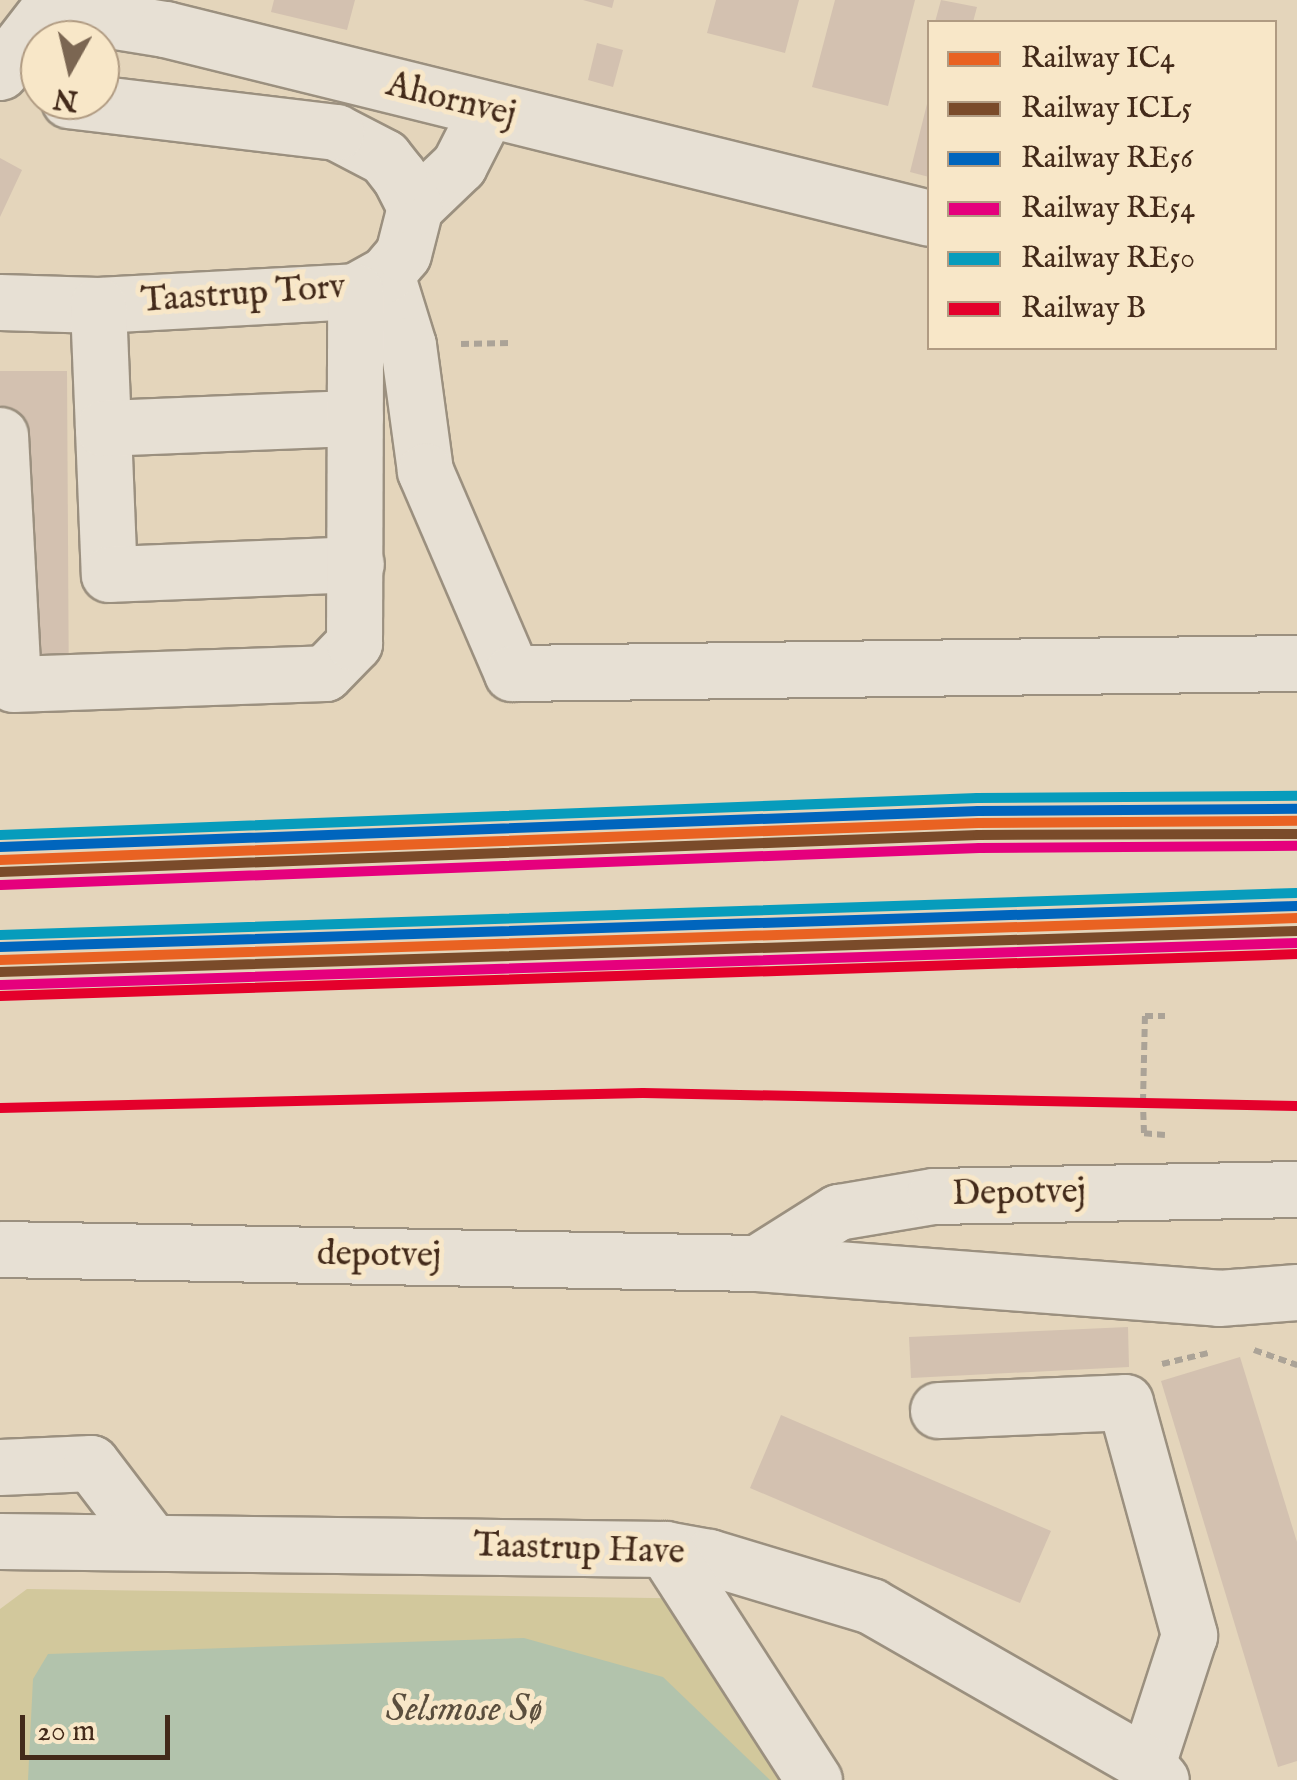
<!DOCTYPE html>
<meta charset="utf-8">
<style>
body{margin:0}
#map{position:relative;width:1297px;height:1780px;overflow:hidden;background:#e4d5bb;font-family:"IM FELL English",serif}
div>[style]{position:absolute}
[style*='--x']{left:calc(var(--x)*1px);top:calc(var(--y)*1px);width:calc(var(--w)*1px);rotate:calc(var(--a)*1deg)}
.green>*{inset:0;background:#d2c89c}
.water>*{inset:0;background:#b2c3ac}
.building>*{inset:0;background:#d3c1b0}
.path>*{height:6px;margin-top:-3px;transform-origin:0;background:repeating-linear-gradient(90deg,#aba397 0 8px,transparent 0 13px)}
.roads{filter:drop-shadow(2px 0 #9b907f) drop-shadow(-2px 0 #9b907f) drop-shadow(0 2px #9b907f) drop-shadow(0 -2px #9b907f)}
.minor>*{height:55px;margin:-27.5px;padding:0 27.5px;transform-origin:27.5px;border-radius:27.5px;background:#e7e0d4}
.rail-1>*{height:10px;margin:-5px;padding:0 5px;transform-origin:5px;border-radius:5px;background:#e96222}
.rail-2>*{height:10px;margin:-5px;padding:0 5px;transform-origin:5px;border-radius:5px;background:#7a4b2a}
.rail-3>*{height:10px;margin:-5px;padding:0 5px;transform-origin:5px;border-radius:5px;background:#0065bd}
.rail-4>*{height:10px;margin:-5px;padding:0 5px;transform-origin:5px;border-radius:5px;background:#e5007d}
.rail-5>*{height:10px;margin:-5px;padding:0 5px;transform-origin:5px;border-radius:5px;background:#079cbc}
.rail-6>*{height:10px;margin:-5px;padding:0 5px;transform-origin:5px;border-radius:5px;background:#e4002b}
span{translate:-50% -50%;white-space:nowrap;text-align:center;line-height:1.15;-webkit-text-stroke:10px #f8e7c8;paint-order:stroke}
.street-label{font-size:35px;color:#432a1a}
.water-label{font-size:38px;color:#5a4e3d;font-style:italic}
.legend{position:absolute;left:927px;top:20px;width:350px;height:330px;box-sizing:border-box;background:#f8e7c8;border:2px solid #b09b82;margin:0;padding:12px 18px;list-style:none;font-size:30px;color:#432a1a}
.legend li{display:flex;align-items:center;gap:20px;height:50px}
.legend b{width:50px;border:2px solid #b09b82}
.north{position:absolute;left:20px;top:20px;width:100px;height:100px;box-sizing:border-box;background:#f8e7c8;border:2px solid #b09b82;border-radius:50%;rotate:188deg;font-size:28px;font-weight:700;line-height:40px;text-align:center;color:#432a1a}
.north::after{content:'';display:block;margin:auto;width:35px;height:45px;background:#7b6652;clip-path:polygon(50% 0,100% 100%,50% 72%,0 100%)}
.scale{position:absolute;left:20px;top:1715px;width:150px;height:45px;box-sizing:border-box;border:5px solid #432a1a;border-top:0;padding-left:12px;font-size:30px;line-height:35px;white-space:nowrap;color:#432a1a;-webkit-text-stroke:8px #f8e7c8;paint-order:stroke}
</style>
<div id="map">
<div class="green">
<i style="clip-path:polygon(27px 1589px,726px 1599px,829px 1780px,0 1780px,0 1609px)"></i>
</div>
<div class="water">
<i style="clip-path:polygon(524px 1638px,663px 1677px,770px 1780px,28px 1780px,33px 1679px,48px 1654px)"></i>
</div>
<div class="building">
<i style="clip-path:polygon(274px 0,355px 0,347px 30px,271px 12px)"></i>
<i style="clip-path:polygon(583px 0,614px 0,612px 8px)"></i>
<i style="clip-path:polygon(716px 0,799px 0,785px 53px,707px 33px)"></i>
<i style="clip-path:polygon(835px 0,915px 0,888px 106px,812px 87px)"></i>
<i style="clip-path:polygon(941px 0,977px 7px,973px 22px,935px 22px)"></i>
<i style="clip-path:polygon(597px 43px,623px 50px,613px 87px,588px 80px)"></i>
<i style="clip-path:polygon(928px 100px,929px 100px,929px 177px,910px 172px)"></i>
<i style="clip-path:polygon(0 158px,22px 170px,0 217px)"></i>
<i style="clip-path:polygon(0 371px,67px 371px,69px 709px,0 711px)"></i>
<i style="clip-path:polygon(1128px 1327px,1129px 1367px,911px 1378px,909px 1337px)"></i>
<i style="clip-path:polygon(1240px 1357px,1297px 1542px,1297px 1761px,1278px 1767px,1161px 1381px)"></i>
<i style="clip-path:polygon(781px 1415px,1051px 1531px,1020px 1603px,750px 1488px)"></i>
</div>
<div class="path">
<i style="--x:461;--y:344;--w:50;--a:-1.1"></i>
<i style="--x:1165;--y:1135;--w:21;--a:-175"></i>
<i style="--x:1144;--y:1133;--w:31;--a:-92"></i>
<i style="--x:1143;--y:1102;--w:86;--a:-88.7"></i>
<i style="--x:1145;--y:1016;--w:20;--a:0"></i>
<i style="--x:1254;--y:1350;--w:46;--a:19.2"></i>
<i style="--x:1162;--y:1364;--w:47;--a:-13.4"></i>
</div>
<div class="roads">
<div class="minor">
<i style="--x:0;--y:72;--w:78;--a:-52.3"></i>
<i style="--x:48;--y:10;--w:119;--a:9.2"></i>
<i style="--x:165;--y:29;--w:787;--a:13.89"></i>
<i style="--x:415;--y:207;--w:61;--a:-43.7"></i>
<i style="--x:459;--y:165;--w:62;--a:-63"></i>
<i style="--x:386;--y:274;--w:74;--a:72.8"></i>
<i style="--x:408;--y:345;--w:127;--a:82.3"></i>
<i style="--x:425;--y:471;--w:220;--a:66.7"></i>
<i style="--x:512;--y:673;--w:785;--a:-0.73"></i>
<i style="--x:0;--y:302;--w:98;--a:1.8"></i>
<i style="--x:98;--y:305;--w:257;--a:-3.1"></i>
<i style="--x:355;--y:291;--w:35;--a:-29"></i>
<i style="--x:386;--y:274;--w:26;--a:-50"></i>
<i style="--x:403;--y:254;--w:49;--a:-75.7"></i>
<i style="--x:415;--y:207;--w:35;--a:-117"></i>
<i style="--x:399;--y:176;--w:24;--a:-128"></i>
<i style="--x:384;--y:157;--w:54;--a:-152.5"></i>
<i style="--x:336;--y:132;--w:269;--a:-173.2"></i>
<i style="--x:98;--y:305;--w:269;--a:87.7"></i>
<i style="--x:109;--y:574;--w:247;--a:-2.3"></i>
<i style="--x:103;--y:428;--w:252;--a:-2.3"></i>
<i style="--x:0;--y:435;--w:249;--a:87"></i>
<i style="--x:13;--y:684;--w:312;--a:-2"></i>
<i style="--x:325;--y:673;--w:42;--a:-46"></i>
<i style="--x:354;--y:643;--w:352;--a:-89.8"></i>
<i style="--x:0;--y:1249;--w:757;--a:1.06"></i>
<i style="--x:757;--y:1263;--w:463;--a:4.3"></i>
<i style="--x:1219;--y:1298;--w:78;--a:-4.4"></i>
<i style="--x:757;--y:1263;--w:96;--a:-32.2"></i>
<i style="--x:838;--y:1212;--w:97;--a:-9.5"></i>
<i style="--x:934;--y:1196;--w:363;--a:-1.1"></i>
<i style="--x:938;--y:1410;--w:187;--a:-2.4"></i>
<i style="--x:1125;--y:1402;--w:242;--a:74.6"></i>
<i style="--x:1189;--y:1635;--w:136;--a:108"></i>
<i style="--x:0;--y:1467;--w:91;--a:-2.5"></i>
<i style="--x:91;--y:1463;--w:96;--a:52.7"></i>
<i style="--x:0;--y:1541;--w:665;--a:0.69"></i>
<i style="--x:665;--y:1549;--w:45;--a:10.3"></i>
<i style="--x:709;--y:1557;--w:169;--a:16.8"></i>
<i style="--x:871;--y:1606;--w:318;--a:29.8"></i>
<i style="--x:1147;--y:1764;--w:21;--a:49"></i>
<i style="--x:665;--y:1549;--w:275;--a:57.2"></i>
</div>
</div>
<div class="rail-1">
<i style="--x:0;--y:860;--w:979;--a:-2.17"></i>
<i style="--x:978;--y:823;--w:319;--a:-0.4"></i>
<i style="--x:0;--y:960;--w:1298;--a:-1.85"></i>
</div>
<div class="rail-2">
<i style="--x:0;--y:872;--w:979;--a:-2.17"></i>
<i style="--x:978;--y:835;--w:319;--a:-0.2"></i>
<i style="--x:0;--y:972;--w:1298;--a:-1.81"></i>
</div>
<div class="rail-3">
<i style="--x:0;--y:847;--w:979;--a:-2.11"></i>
<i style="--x:978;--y:811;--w:319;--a:-0.4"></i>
<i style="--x:0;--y:947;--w:1298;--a:-1.81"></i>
</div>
<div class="rail-4">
<i style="--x:1;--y:885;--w:979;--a:-2.17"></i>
<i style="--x:979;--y:848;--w:318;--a:-0.4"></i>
<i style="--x:1;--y:985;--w:1297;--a:-1.86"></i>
</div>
<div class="rail-5">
<i style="--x:0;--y:835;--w:978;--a:-2.17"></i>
<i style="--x:977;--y:798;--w:320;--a:-0.4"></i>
<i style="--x:0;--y:935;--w:1297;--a:-1.86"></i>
</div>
<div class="rail-6">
<i style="--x:0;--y:996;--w:1298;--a:-1.85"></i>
<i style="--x:0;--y:1108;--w:643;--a:-1.34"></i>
<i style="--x:643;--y:1093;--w:654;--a:1.14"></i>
</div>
<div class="street-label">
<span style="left:451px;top:101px;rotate:14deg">Ahornvej</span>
<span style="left:243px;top:295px;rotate:-4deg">Taastrup Torv</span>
<span style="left:1019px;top:1194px;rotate:-1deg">Depotvej</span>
<span style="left:379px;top:1256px;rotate:1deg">depotvej</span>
<span style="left:579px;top:1550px;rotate:2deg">Taastrup Have</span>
</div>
<div class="water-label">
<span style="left:464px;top:1711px">Selsmose Sø</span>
</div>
<ul class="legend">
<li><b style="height:12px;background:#e96222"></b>Railway IC4</li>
<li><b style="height:12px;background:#7a4b2a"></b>Railway ICL5</li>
<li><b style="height:12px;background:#0065bd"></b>Railway RE56</li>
<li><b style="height:12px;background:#e5007d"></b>Railway RE54</li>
<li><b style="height:12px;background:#079cbc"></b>Railway RE50</li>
<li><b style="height:12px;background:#e4002b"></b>Railway B</li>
</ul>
<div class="north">N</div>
<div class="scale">20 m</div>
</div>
